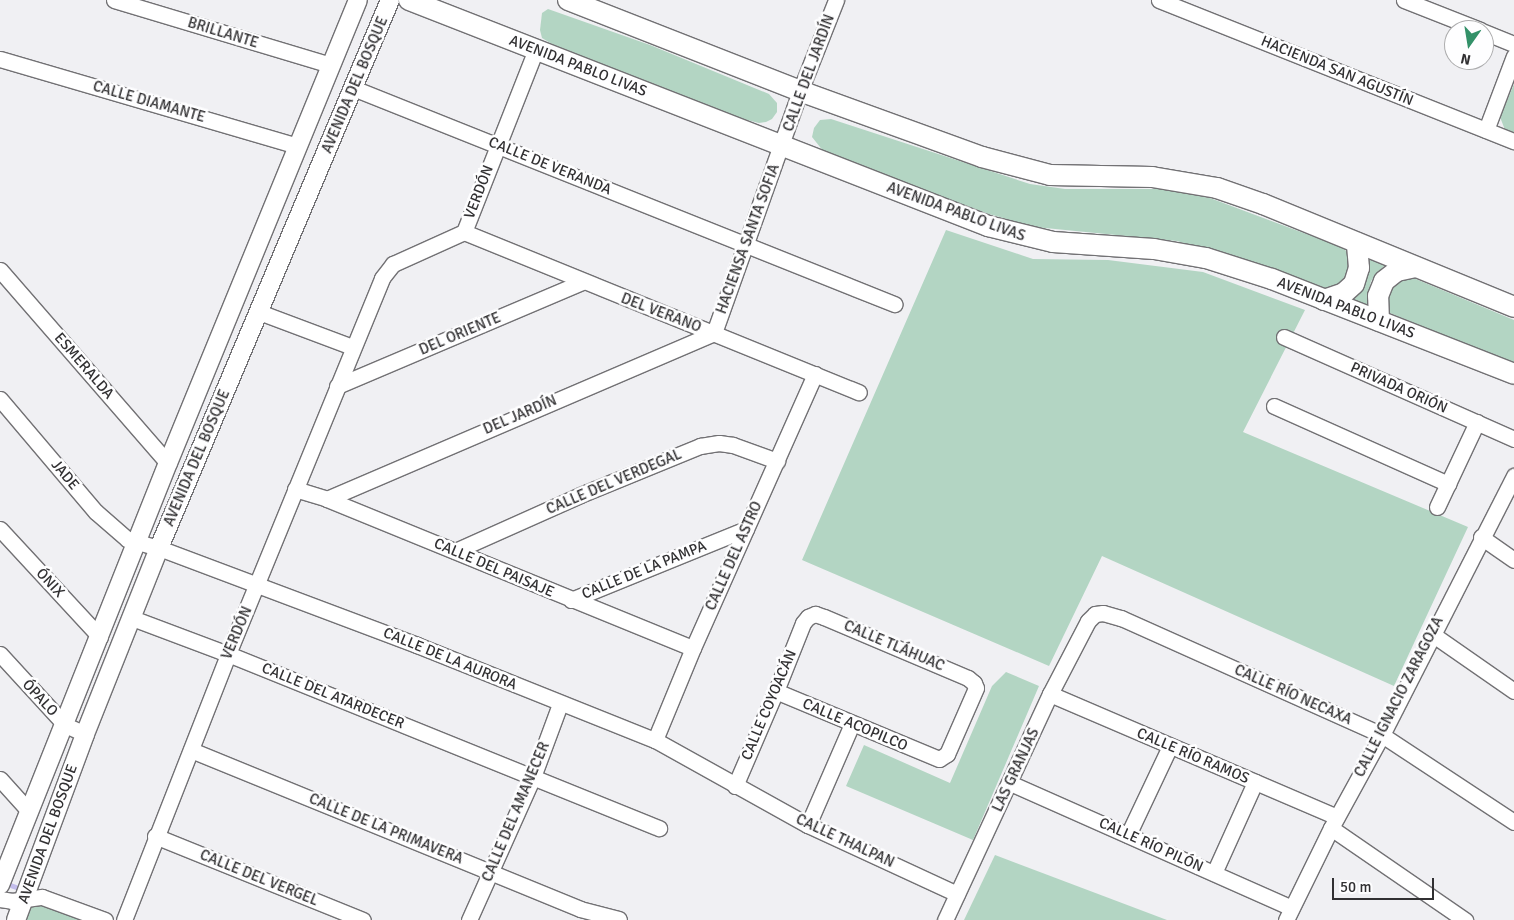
<!DOCTYPE html>
<meta charset="utf-8">
<style>
body{margin:0}
#map{position:relative;width:1514px;height:920px;overflow:hidden;background:#f0f0f3;font-family:Signika,sans-serif}
div>[style]{position:absolute}
[style*='--x']{left:calc(var(--x)*1px);top:calc(var(--y)*1px);width:calc(var(--w)*1px);rotate:calc(var(--a)*1deg)}
.green>*{inset:0;background:#b3d5c3}
.stream>*{height:4.5px;margin:-2.25px;padding:0 2.25px;transform-origin:2.25px;border-radius:2.25px;background:#c3bdeb}
.roads{filter:drop-shadow(1px 0 #727174) drop-shadow(-1px 0 #727174) drop-shadow(0 1px #727174) drop-shadow(0 -1px #727174)}
.minor>*{height:15px;margin:-7.5px;padding:0 7.5px;transform-origin:7.5px;border-radius:7.5px;background:#fff}
.tertiary>*{height:18px;margin:-9px;padding:0 9px;transform-origin:9px;border-radius:9px;background:#fff}
.secondary>*{height:20px;margin:-10px;padding:0 10px;transform-origin:10px;border-radius:10px;background:#fff}
span{translate:-50% -50%;white-space:nowrap;text-align:center;line-height:1.15;-webkit-text-stroke:5px #fefeff;paint-order:stroke}
.street-label{font-size:15px;color:#313032}
.north{position:absolute;left:1444px;top:20px;width:50px;height:50px;box-sizing:border-box;background:#fefeff;border:1px solid #acacad;border-radius:50%;rotate:193deg;font-size:14px;font-weight:700;line-height:20px;text-align:center;color:#313032}
.north::after{content:'';display:block;margin:auto;width:18px;height:22px;background:#339169;clip-path:polygon(50% 0,100% 100%,50% 72%,0 100%)}
.scale{position:absolute;left:1332px;top:878px;width:102px;height:22px;box-sizing:border-box;border:2px solid #313032;border-top:0;padding-left:6px;font-size:15px;line-height:18px;white-space:nowrap;color:#313032;-webkit-text-stroke:4px #fefeff;paint-order:stroke}
</style>
<div id="map">
<div class="green">
<i style="clip-path:polygon(548px 9px,650px 45px,769px 94px,777px 103px,777px 112px,772px 119px,766px 122px,759px 123px,743px 119px,552px 44px,542px 38px,540px 30px,542px 13px)"></i>
<i style="clip-path:polygon(1514px 84px,1514px 133px,1505px 130px,1500px 117px)"></i>
<i style="clip-path:polygon(831px 119px,1030px 184px,1065px 189px,1159px 189px,1210px 198px,1344px 248px,1351px 259px,1346px 283px,1325px 290px,1252px 264px,1177px 241px,1035px 227px,971px 209px,824px 152px,812px 137px,814px 128px,820px 120px)"></i>
<i style="clip-path:polygon(946px 230px,1033px 259px,1108px 260px,1203px 272px,1305px 310px,1243px 432px,1468px 527px,1394px 686px,1102px 556px,1049px 666px,802px 560px)"></i>
<i style="clip-path:polygon(1368px 258px,1385px 265px,1371px 281px,1368px 295px,1369px 307px,1349px 300px,1355px 297px,1364px 287px,1370px 268px)"></i>
<i style="clip-path:polygon(1411px 277px,1514px 320px,1514px 365px,1390px 313px,1386px 306px,1391px 283px)"></i>
<i style="clip-path:polygon(1006px 672px,1039px 686px,973px 840px,846px 786px,864px 745px,950px 783px,992px 686px)"></i>
<i style="clip-path:polygon(995px 855px,1167px 920px,964px 920px)"></i>
<i style="clip-path:polygon(24px 899px,105px 920px,16px 920px)"></i>
</div>
<div class="stream">
<i style="--x:5;--y:883;--w:12;--a:20"></i>
</div>
<div class="roads">
<div class="minor">
<i style="--x:114;--y:0;--w:227;--a:16.7"></i>
<i style="--x:1159;--y:0;--w:382;--a:21.7"></i>
<i style="--x:1404;--y:0;--w:82;--a:21.5"></i>
<i style="--x:1484;--y:32;--w:32;--a:22"></i>
<i style="--x:0;--y:59;--w:310;--a:16.3"></i>
<i style="--x:353;--y:88;--w:583;--a:21.76"></i>
<i style="--x:1486;--y:130;--w:79;--a:-69.3"></i>
<i style="--x:464;--y:232;--w:426;--a:22.1"></i>
<i style="--x:0;--y:270;--w:256;--a:49"></i>
<i style="--x:259;--y:312;--w:99;--a:20.6"></i>
<i style="--x:1284;--y:337;--w:252;--a:23.9"></i>
<i style="--x:337;--y:386;--w:266;--a:-23"></i>
<i style="--x:0;--y:399;--w:148;--a:49.7"></i>
<i style="--x:96;--y:512;--w:41;--a:41.1"></i>
<i style="--x:127;--y:539;--w:33;--a:16"></i>
<i style="--x:159;--y:548;--w:276;--a:20.6"></i>
<i style="--x:417;--y:645;--w:256;--a:21.8"></i>
<i style="--x:655;--y:740;--w:175;--a:29.1"></i>
<i style="--x:808;--y:825;--w:164;--a:24.8"></i>
<i style="--x:1274;--y:406;--w:191;--a:24.1"></i>
<i style="--x:295;--y:489;--w:34;--a:17"></i>
<i style="--x:327;--y:499;--w:395;--a:22.2"></i>
<i style="--x:327;--y:499;--w:421;--a:-23.2"></i>
<i style="--x:714;--y:333;--w:257;--a:-70.4"></i>
<i style="--x:800;--y:91;--w:98;--a:-68.4"></i>
<i style="--x:1437;--y:507;--w:94;--a:-64.8"></i>
<i style="--x:0;--y:529;--w:147;--a:47.2"></i>
<i style="--x:1481;--y:537;--w:40;--a:34.9"></i>
<i style="--x:455;--y:551;--w:137;--a:-24.1"></i>
<i style="--x:580;--y:495;--w:130;--a:-22.2"></i>
<i style="--x:700;--y:446;--w:19;--a:-9"></i>
<i style="--x:719;--y:443;--w:14;--a:8"></i>
<i style="--x:733;--y:445;--w:47;--a:20"></i>
<i style="--x:571;--y:600;--w:189;--a:-22.1"></i>
<i style="--x:132;--y:618;--w:103;--a:20.6"></i>
<i style="--x:228;--y:654;--w:465;--a:22"></i>
<i style="--x:1432;--y:634;--w:100;--a:34.8"></i>
<i style="--x:0;--y:654;--w:96;--a:47.5"></i>
<i style="--x:65;--y:725;--w:22;--a:24"></i>
<i style="--x:1050;--y:694;--w:312;--a:23.2"></i>
<i style="--x:655;--y:740;--w:100;--a:-67.6"></i>
<i style="--x:693;--y:648;--w:300;--a:-66"></i>
<i style="--x:191;--y:750;--w:420;--a:22.2"></i>
<i style="--x:580;--y:909;--w:40;--a:14.4"></i>
<i style="--x:0;--y:779;--w:42;--a:47.9"></i>
<i style="--x:1010;--y:783;--w:308;--a:23.9"></i>
<i style="--x:735;--y:786;--w:103;--a:-66.7"></i>
<i style="--x:776;--y:691;--w:73;--a:-68.3"></i>
<i style="--x:803;--y:623;--w:8;--a:-50"></i>
<i style="--x:808;--y:617;--w:8;--a:-23"></i>
<i style="--x:815;--y:614;--w:9;--a:18"></i>
<i style="--x:824;--y:617;--w:156;--a:23"></i>
<i style="--x:968;--y:678;--w:8;--a:40"></i>
<i style="--x:974;--y:683;--w:5;--a:68"></i>
<i style="--x:976;--y:688;--w:72;--a:113.7"></i>
<i style="--x:947;--y:754;--w:9;--a:148"></i>
<i style="--x:939;--y:759;--w:177;--a:-157.4"></i>
<i style="--x:808;--y:825;--w:110;--a:-66.5"></i>
<i style="--x:1331;--y:828;--w:163;--a:34.5"></i>
<i style="--x:1128;--y:835;--w:98;--a:-64.7"></i>
<i style="--x:155;--y:836;--w:224;--a:22"></i>
<i style="--x:1214;--y:873;--w:100;--a:-65.7"></i>
<i style="--x:0;--y:899;--w:12;--a:9"></i>
<i style="--x:12;--y:901;--w:30;--a:-8"></i>
<i style="--x:42;--y:897;--w:67;--a:20.1"></i>
<i style="--x:124;--y:920;--w:286;--a:-68.6"></i>
<i style="--x:228;--y:654;--w:406;--a:-67.7"></i>
<i style="--x:382;--y:278;--w:18;--a:-52"></i>
<i style="--x:393;--y:264;--w:78;--a:-24.3"></i>
<i style="--x:464;--y:232;--w:197;--a:-68.5"></i>
<i style="--x:469;--y:920;--w:157;--a:-65.9"></i>
<i style="--x:533;--y:777;--w:78;--a:-69.7"></i>
<i style="--x:945;--y:920;--w:249;--a:-65.1"></i>
<i style="--x:1050;--y:694;--w:82;--a:-62.5"></i>
<i style="--x:1088;--y:621;--w:10;--a:-45"></i>
<i style="--x:1095;--y:614;--w:8;--a:-7"></i>
<i style="--x:1103;--y:613;--w:19;--a:16"></i>
<i style="--x:1121;--y:618;--w:286;--a:24.1"></i>
<i style="--x:1382;--y:735;--w:158;--a:33.4"></i>
<i style="--x:1286;--y:920;--w:102;--a:-63.9"></i>
<i style="--x:1331;--y:828;--w:106;--a:-61.3"></i>
<i style="--x:1382;--y:735;--w:291;--a:-63"></i>
</div>
<div class="tertiary">
<i style="--x:0;--y:885;--w:454;--a:-68.3"></i>
<i style="--x:168;--y:463;--w:500;--a:-67.69"></i>
<i style="--x:16;--y:920;--w:198;--a:-69.6"></i>
<i style="--x:85;--y:734;--w:200;--a:-68.3"></i>
<i style="--x:159;--y:548;--w:595;--a:-67.14"></i>
</div>
<div class="secondary">
<i style="--x:409;--y:0;--w:622;--a:21.32"></i>
<i style="--x:988;--y:226;--w:67;--a:13.8"></i>
<i style="--x:1053;--y:242;--w:101;--a:4"></i>
<i style="--x:1154;--y:249;--w:53;--a:9.8"></i>
<i style="--x:1206;--y:258;--w:69;--a:17.7"></i>
<i style="--x:1272;--y:279;--w:260;--a:21.4"></i>
<i style="--x:568;--y:0;--w:249;--a:21.4"></i>
<i style="--x:800;--y:91;--w:194;--a:19.9"></i>
<i style="--x:982;--y:157;--w:70;--a:14.8"></i>
<i style="--x:1050;--y:175;--w:102;--a:1.1"></i>
<i style="--x:1152;--y:177;--w:66;--a:9.6"></i>
<i style="--x:1217;--y:188;--w:49;--a:19.2"></i>
<i style="--x:1263;--y:204;--w:271;--a:22.3"></i>
<i style="--x:1324;--y:300;--w:21;--a:-19"></i>
<i style="--x:1344;--y:293;--w:13;--a:-42"></i>
<i style="--x:1354;--y:284;--w:17;--a:-73"></i>
<i style="--x:1359;--y:268;--w:25;--a:-95"></i>
<i style="--x:1379;--y:321;--w:25;--a:-92"></i>
<i style="--x:1378;--y:296;--w:16;--a:-68"></i>
<i style="--x:1384;--y:281;--w:16;--a:-38"></i>
<i style="--x:1397;--y:271;--w:19;--a:-12"></i>
</div>
</div>
<div class="street-label">
<span style="left:223px;top:33px;rotate:17deg">BRILLANTE</span>
<span style="left:578px;top:66px;rotate:21deg">AVENIDA PABLO LIVAS</span>
<span style="left:1337px;top:71px;rotate:22deg">HACIENDA SAN AGUSTÍN</span>
<span style="left:809px;top:73px;rotate:-70deg">CALLE DEL JARDÍN</span>
<span style="left:355px;top:85px;rotate:-67deg">AVENIDA DEL BOSQUE</span>
<span style="left:149px;top:102px;rotate:16deg">CALLE DIAMANTE</span>
<span style="left:550px;top:166px;rotate:22deg">CALLE DE VERANDA</span>
<span style="left:479px;top:192px;rotate:-69deg">VERDÓN</span>
<span style="left:956px;top:212px;rotate:20deg">AVENIDA PABLO LIVAS</span>
<span style="left:748px;top:239px;rotate:-70deg">HACIENSA SANTA SOFIA</span>
<span style="left:1346px;top:308px;rotate:21deg">AVENIDA PABLO LIVAS</span>
<span style="left:661px;top:313px;rotate:21deg">DEL VERANO</span>
<span style="left:460px;top:334px;rotate:-23deg">DEL ORIENTE</span>
<span style="left:84px;top:366px;rotate:49deg">ESMERALDA</span>
<span style="left:1399px;top:388px;rotate:24deg">PRIVADA ORIÓN</span>
<span style="left:520px;top:415px;rotate:-23deg">DEL JARDÍN</span>
<span style="left:197px;top:458px;rotate:-67deg">AVENIDA DEL BOSQUE</span>
<span style="left:65px;top:475px;rotate:50deg">JADE</span>
<span style="left:614px;top:482px;rotate:-23deg">CALLE DEL VERDEGAL</span>
<span style="left:734px;top:556px;rotate:-66deg">CALLE DEL ASTRO</span>
<span style="left:494px;top:568px;rotate:23deg">CALLE DEL PAISAJE</span>
<span style="left:644px;top:570px;rotate:-22deg">CALLE DE LA PAMPA</span>
<span style="left:50px;top:583px;rotate:47deg">ÓNIX</span>
<span style="left:237px;top:633px;rotate:-67deg">VERDÓN</span>
<span style="left:894px;top:646px;rotate:23deg">CALLE TLÁHUAC</span>
<span style="left:450px;top:659px;rotate:22deg">CALLE DE LA AURORA</span>
<span style="left:1293px;top:695px;rotate:24deg">CALLE RÍO NECAXA</span>
<span style="left:333px;top:696px;rotate:22deg">CALLE DEL ATARDECER</span>
<span style="left:1399px;top:697px;rotate:-63deg">CALLE IGNACIO ZARAGOZA</span>
<span style="left:40px;top:698px;rotate:47deg">ÓPALO</span>
<span style="left:769px;top:705px;rotate:-67deg">CALLE COYOACÁN</span>
<span style="left:855px;top:725px;rotate:23deg">CALLE ACOPILCO</span>
<span style="left:1193px;top:756px;rotate:23deg">CALLE RÍO RAMOS</span>
<span style="left:1016px;top:770px;rotate:-65deg">LAS GRANJAS</span>
<span style="left:516px;top:812px;rotate:-67deg">CALLE DEL AMANECER</span>
<span style="left:386px;top:829px;rotate:22deg">CALLE DE LA PRIMAVERA</span>
<span style="left:48px;top:834px;rotate:-70deg">AVENIDA DEL BOSQUE</span>
<span style="left:845px;top:841px;rotate:25deg">CALLE THALPAN</span>
<span style="left:1151px;top:845px;rotate:24deg">CALLE RÍO PILÓN</span>
<span style="left:259px;top:878px;rotate:22deg">CALLE DEL VERGEL</span>
</div>
<div class="north">N</div>
<div class="scale">50 m</div>
</div>
